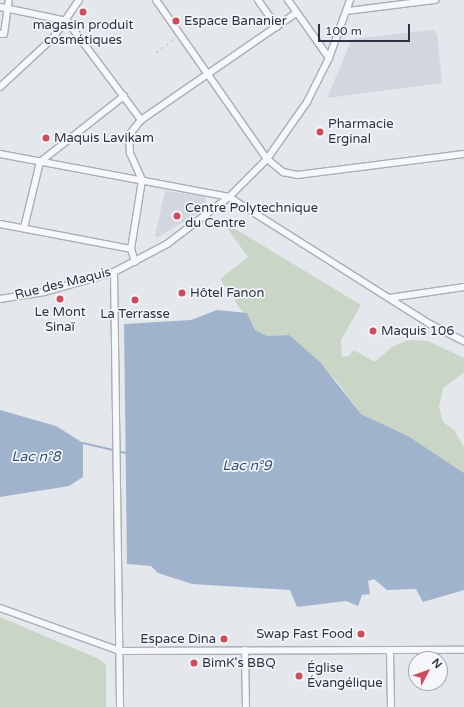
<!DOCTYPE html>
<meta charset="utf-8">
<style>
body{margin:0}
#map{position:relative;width:464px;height:707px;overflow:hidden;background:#e4e7ec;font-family:"Varela Round",sans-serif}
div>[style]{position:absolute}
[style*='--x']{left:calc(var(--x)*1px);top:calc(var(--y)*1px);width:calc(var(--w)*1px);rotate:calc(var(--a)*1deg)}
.built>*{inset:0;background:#d2d6de}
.green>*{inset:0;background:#c9d6c5}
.water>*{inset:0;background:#9fb4cc}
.stream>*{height:2px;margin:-1px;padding:0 1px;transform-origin:1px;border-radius:1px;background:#9fb4cc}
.path>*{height:1px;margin-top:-0.5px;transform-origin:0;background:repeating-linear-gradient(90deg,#c2c5cb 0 3px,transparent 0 6px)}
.roads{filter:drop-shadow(1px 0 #a9aeb7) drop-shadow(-1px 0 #a9aeb7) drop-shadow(0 1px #a9aeb7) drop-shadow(0 -1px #a9aeb7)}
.minor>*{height:6px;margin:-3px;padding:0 3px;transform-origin:3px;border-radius:3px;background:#f7f8fa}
.dots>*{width:11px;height:11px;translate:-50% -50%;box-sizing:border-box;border:2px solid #f4f6f9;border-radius:50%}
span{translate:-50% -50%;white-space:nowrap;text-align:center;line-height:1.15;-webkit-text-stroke:3.5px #f4f6f9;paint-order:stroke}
.poi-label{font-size:13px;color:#2b3445}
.left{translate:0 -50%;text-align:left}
.right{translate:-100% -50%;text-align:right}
.street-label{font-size:13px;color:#2b3445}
.water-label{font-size:14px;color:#34527a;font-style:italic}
.north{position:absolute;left:408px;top:651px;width:40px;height:40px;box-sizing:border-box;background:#f4f6f9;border:1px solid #a4a8b1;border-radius:50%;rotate:49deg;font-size:11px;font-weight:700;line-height:16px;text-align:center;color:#2b3445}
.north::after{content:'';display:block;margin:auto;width:14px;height:18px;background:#d1495b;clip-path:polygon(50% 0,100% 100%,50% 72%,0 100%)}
.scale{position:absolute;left:318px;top:24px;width:92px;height:18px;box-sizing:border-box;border:2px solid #2b3445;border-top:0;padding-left:5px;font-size:12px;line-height:14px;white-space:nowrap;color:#2b3445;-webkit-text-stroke:3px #f4f6f9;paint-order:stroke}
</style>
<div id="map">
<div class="built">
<i style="clip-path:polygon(433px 30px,437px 34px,442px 83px,327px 98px,352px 39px)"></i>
<i style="clip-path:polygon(165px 191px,204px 196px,207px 208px,158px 237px,155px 236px)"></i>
</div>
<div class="green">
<i style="clip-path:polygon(222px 221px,361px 305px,341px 340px,342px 357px,349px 356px,354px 350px,375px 362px,392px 347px,408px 340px,428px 341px,464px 358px,464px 372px,443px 388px,439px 407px,443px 422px,454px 430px,464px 447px,464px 473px,408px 436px,361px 414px,336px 380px,289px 335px,267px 336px,255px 330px,220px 279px,248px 257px)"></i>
<i style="clip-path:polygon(0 617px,99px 659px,106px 665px,106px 707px,0 707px)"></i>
</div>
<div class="water">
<i style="clip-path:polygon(217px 310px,247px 313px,255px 330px,267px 336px,289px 335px,320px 362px,361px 414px,408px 436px,464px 473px,464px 590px,423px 602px,416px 589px,387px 590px,374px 579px,368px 581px,370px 594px,362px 595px,358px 606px,346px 601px,297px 607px,290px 590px,192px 584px,158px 573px,151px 566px,127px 564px,124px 324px,191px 320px)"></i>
<i style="clip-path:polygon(0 410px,56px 426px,83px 443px,83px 477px,69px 486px,0 497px)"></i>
</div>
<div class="stream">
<i style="--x:83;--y:443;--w:44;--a:13.1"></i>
</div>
<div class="path">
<i style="--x:156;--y:52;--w:24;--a:-36"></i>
</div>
<div class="roads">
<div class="minor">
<i style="--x:156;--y:0;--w:194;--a:55.1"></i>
<i style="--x:267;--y:159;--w:21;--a:39"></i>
<i style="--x:283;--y:172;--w:14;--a:12"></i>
<i style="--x:297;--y:175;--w:168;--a:-7.2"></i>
<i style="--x:258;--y:0;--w:33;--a:55"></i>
<i style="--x:288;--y:0;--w:71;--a:54.7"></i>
<i style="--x:0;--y:7;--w:68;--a:11.8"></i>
<i style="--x:67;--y:21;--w:124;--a:53.2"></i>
<i style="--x:347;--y:11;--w:89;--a:-7.1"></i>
<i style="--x:0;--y:34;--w:4;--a:0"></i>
<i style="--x:4;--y:34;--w:34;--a:-82"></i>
<i style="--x:0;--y:87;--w:72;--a:-42.8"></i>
<i style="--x:53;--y:38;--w:46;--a:-55.6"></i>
<i style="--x:0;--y:154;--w:233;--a:10.6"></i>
<i style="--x:229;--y:197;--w:238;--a:32.3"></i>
<i style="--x:430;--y:324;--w:38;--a:27"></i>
<i style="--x:0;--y:224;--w:133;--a:10.8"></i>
<i style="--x:24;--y:228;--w:68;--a:-76.4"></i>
<i style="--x:40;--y:162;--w:107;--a:-38.2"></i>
<i style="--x:135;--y:262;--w:14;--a:-107"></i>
<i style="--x:131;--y:249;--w:70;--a:-80.9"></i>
<i style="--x:142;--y:180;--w:30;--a:-114"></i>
<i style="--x:130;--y:153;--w:18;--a:-93"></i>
<i style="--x:129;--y:135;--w:19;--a:-51"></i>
<i style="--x:141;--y:120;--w:188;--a:-34.6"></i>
<i style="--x:114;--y:272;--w:435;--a:89.2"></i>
<i style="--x:389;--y:298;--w:76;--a:-8.3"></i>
<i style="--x:0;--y:299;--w:45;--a:-9"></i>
<i style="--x:44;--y:292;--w:73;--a:-15.9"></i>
<i style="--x:114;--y:272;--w:60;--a:-27.8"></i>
<i style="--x:167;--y:244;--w:78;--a:-37.2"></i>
<i style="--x:229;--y:197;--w:54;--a:-45"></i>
<i style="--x:267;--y:159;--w:70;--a:-54.9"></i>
<i style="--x:307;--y:102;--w:49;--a:-63.4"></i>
<i style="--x:329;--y:58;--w:62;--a:-70.1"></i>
<i style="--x:0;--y:608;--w:127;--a:19.7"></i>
<i style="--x:120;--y:651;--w:344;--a:-0.2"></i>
<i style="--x:245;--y:650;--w:57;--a:89"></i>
<i style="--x:390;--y:652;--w:55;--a:89"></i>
</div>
</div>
<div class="dots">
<i style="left:83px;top:12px;background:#d1495b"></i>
<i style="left:176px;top:21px;background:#d1495b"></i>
<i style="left:320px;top:132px;background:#d1495b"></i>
<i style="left:46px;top:138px;background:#d1495b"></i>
<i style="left:177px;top:216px;background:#d1495b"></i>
<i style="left:182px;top:293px;background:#d1495b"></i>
<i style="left:60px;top:299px;background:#d1495b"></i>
<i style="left:135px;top:300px;background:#d1495b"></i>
<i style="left:373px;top:331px;background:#d1495b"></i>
<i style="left:361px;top:634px;background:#d1495b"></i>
<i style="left:224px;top:639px;background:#d1495b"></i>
<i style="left:194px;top:663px;background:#d1495b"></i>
<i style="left:299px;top:676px;background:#d1495b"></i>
</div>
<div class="poi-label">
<span class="left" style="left:184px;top:21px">Espace Bananier</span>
<span style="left:83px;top:33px">magasin produit<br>cosmétiques</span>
<span class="left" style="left:328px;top:132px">Pharmacie<br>Erginal</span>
<span class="left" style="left:54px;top:138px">Maquis Lavikam</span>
<span class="left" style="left:185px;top:216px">Centre Polytechnique<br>du Centre</span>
<span class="left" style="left:190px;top:293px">Hôtel Fanon</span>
<span style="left:60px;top:320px">Le Mont<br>Sinaï</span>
<span style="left:135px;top:314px">La Terrasse</span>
<span class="left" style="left:381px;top:331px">Maquis 106</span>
<span class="right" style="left:353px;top:634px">Swap Fast Food</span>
<span class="right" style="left:216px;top:639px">Espace Dina</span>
<span class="left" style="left:202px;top:663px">BimK's BBQ</span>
<span class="left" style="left:307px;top:676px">Église<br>Évangélique</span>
</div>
<div class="street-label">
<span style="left:63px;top:284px;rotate:-14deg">Rue des Maquis</span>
</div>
<div class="water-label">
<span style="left:36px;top:457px">Lac n°8</span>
<span style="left:247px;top:466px">Lac n°9</span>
</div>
<div class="north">N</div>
<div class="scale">100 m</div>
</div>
